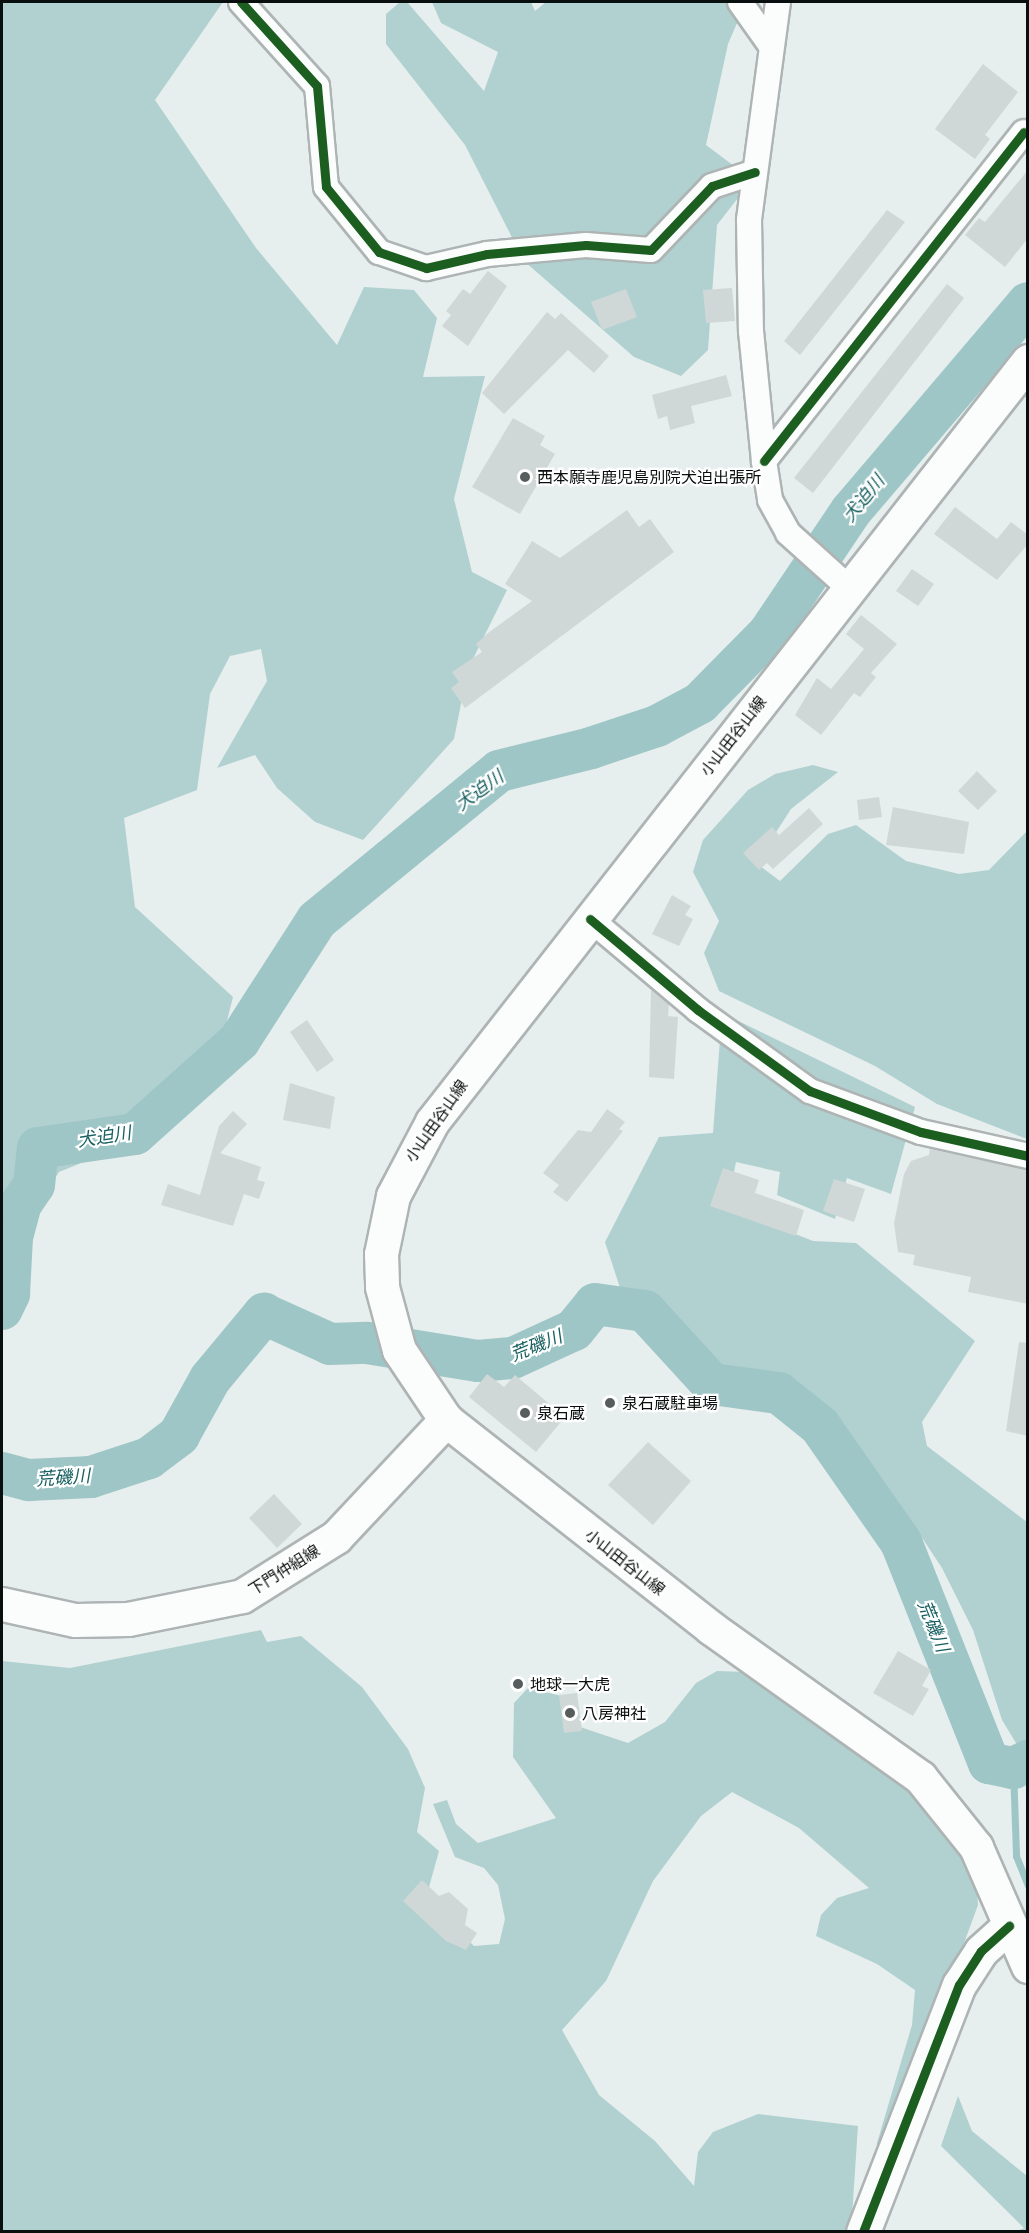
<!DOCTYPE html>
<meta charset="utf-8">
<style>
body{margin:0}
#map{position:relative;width:1029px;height:2233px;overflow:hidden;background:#e6eeee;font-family:"Noto Sans","Noto Sans JP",sans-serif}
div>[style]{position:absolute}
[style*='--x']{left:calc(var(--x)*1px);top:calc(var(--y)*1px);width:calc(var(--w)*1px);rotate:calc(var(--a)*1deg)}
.forest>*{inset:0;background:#b1d1d1}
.stream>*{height:7px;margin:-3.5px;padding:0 3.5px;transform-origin:3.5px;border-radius:3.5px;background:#9fc6c6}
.river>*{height:42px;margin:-21px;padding:0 21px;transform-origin:21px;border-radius:21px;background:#9fc6c6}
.building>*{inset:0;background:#d0d7d7}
.roads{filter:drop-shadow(2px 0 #aeb4b4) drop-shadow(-2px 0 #aeb4b4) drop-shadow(0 2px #aeb4b4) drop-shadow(0 -2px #aeb4b4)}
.street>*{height:24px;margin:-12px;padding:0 12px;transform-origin:12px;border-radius:12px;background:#fbfcfc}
.secondary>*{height:33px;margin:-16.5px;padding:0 16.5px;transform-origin:16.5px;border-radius:16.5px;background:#fbfcfc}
.cycleway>*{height:9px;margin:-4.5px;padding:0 4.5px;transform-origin:4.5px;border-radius:4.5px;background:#1b5e20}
.dots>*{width:16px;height:16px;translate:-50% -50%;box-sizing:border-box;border:3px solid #fff;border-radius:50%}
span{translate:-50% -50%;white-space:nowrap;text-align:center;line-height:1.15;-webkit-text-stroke:4.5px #fff;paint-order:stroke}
.poi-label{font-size:16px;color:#090f0e}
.left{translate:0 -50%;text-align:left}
.street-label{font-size:16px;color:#090f0e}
.water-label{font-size:18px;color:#186060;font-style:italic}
.frame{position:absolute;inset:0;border:3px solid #090f0e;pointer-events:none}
</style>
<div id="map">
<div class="forest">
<i style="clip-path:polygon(2px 2px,223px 2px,155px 100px,256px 248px,337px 345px,364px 287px,414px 290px,437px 318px,423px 377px,485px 376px,454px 499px,472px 572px,507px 590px,468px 669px,454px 739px,363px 840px,315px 822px,277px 788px,255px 755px,217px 768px,267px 681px,261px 649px,230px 656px,210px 694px,197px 790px,124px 818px,135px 907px,233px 997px,208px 1096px,173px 1126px,59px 1172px,20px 1231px,19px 1307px,2px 1331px)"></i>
<i style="clip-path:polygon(400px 2px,407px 2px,484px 91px,498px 52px,441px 23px,432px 2px,531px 2px,535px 11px,546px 2px,746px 2px,728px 44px,706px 145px,738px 169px,741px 194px,717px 225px,708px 350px,681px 376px,634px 357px,524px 261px,465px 145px,386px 44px,386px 14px)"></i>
<i style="clip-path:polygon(813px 765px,838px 772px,791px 809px,756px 863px,780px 881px,828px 834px,856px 825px,906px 861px,959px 874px,989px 870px,1027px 831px,1027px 1139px,937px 1104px,875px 1066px,719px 991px,704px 953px,719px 921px,693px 872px,703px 840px,748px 790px,775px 774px)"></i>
<i style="clip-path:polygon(722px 1013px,915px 1107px,891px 1194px,847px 1178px,835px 1219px,777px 1195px,780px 1172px,736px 1162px,727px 1207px,813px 1241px,856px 1243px,975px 1341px,922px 1422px,927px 1446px,1027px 1522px,1027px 1761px,1002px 1720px,973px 1630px,942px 1568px,907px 1515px,836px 1449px,767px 1396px,675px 1352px,626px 1306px,605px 1242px,659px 1137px,713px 1133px)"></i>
<i style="clip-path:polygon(261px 1630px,267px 1642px,301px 1636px,362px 1687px,408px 1749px,425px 1788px,417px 1832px,439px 1851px,426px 1898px,474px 1946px,499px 1944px,505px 1919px,498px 1885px,484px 1868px,455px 1857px,433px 1804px,447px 1800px,456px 1824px,478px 1843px,556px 1818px,513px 1757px,514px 1703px,528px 1688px,570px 1698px,577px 1726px,628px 1743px,665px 1722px,696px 1683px,717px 1671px,746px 1672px,865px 1746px,946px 1824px,977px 1889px,978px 1905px,876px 2183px,877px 2143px,912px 2025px,915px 1990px,877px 1964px,816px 1936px,821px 1915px,837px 1898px,869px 1888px,799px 1828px,732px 1792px,701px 1816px,653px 1881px,606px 1981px,562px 2030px,599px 2095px,655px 2141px,694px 2186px,698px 2152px,713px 2132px,758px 2114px,858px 2126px,851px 2231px,2px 2232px,2px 1661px,70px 1668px)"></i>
<i style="clip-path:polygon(958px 2096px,972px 2131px,1027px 2176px,1027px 2231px,1017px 2231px,1024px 2228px,941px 2146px)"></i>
</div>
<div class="stream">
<i style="--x:1013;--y:1768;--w:88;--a:88"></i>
<i style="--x:1016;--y:1856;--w:32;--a:68"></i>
</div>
<div class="river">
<i style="--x:2;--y:1309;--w:17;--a:-65"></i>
<i style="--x:9;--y:1294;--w:57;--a:-87"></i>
<i style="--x:12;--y:1237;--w:34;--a:-75"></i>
<i style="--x:21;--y:1204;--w:23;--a:-56"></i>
<i style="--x:34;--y:1185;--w:37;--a:-84"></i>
<i style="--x:38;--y:1148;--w:98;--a:-8.2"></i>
<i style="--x:135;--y:1134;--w:140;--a:-41.8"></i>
<i style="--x:239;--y:1041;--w:144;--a:-57.2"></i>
<i style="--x:317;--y:920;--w:235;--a:-39.3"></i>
<i style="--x:499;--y:771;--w:95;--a:-14"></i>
<i style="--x:591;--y:748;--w:70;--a:-18.4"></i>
<i style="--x:657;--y:726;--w:49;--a:-28.1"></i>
<i style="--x:700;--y:703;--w:98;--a:-45.4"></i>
<i style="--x:769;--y:633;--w:147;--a:-56.1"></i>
<i style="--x:851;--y:511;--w:273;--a:-49.6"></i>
<i style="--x:2;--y:1473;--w:28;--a:15"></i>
<i style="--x:29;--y:1480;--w:62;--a:-2.8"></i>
<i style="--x:91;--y:1477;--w:61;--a:-18.1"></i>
<i style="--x:149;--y:1458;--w:38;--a:-37"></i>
<i style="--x:179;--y:1435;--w:64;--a:-61"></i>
<i style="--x:210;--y:1379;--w:85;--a:-50.3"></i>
<i style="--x:264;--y:1314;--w:72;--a:24.4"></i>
<i style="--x:330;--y:1344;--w:37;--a:-2"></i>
<i style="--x:367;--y:1343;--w:112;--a:9.2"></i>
<i style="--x:478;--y:1361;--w:35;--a:-5"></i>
<i style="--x:513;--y:1358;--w:67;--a:-24.7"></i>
<i style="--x:574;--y:1330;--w:33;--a:-51"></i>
<i style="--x:595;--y:1304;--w:50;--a:8"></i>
<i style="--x:645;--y:1311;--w:99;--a:47.5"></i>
<i style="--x:712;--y:1384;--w:68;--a:7.7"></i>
<i style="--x:779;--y:1393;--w:53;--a:38.8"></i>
<i style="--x:820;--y:1426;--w:141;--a:55.1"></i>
<i style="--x:901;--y:1542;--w:238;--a:68.3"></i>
<i style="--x:989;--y:1763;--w:25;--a:12"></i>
<i style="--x:1013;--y:1768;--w:17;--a:-25"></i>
</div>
<div class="building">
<i style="clip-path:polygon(983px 64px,1018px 92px,985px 135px,990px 139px,975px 159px,935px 129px)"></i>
<i style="clip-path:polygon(1028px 170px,1028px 238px,1005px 267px,965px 235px,979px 218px,985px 222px)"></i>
<i style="clip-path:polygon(887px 210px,905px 222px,800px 355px,784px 341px)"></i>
<i style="clip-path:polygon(488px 271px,507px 286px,468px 346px,442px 326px,451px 315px,446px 311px,463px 289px,470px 294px)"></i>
<i style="clip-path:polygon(947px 284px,964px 298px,813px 493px,794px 478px)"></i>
<i style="clip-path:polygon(732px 288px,735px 321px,706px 323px,703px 290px)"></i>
<i style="clip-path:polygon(626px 289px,637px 317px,602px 330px,591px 302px)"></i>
<i style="clip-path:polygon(547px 312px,555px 319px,561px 313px,609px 356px,594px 373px,568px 350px,504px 414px,482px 393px)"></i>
<i style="clip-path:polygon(726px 375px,732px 396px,691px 406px,695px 423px,670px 430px,667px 416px,658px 419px,652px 395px)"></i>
<i style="clip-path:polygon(513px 418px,545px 436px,540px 445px,555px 454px,520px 514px,472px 487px)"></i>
<i style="clip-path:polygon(955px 507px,997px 539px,1011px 522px,1028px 535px,1028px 544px,997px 580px,934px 534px)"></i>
<i style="clip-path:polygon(627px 510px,639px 527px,650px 519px,674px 552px,465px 708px,451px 688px,459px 682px,452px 672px,482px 652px,476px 644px,488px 633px,532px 601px,505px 584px,532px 541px,560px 558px)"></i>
<i style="clip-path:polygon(912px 569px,934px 584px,918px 606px,896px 591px)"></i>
<i style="clip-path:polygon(861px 615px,897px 644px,871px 673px,876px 677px,860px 697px,854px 693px,821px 735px,795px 715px,817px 678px,831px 689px,864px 649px,846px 634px)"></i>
<i style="clip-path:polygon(977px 771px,997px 791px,978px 810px,958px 791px)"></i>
<i style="clip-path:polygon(879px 797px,882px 817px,859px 820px,857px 800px)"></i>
<i style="clip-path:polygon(893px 807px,969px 822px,964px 854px,886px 845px)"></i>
<i style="clip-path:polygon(809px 808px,823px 824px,773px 869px,767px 863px,759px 870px,743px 853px,772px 827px,779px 835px)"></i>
<i style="clip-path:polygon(672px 895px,691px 906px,685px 915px,693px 919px,679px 946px,652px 934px)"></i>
<i style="clip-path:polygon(651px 990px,669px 1004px,668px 1016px,678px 1017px,674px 1079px,649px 1077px)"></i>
<i style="clip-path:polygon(307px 1020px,334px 1060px,317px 1072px,290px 1032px)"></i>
<i style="clip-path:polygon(290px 1083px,335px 1097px,330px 1129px,283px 1120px)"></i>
<i style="clip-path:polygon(607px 1109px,625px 1122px,619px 1129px,623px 1131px,567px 1202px,553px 1192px,559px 1185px,543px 1173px,578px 1130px,591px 1132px)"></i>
<i style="clip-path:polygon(233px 1111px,247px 1124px,220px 1153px,261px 1167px,257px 1180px,265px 1182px,259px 1199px,244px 1194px,233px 1226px,161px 1205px,168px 1184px,200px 1195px,219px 1126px)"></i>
<i style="clip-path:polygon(930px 1149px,1028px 1170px,1028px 1304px,968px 1292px,971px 1277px,913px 1265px,915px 1255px,898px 1252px,894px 1223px,904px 1174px,911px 1161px,929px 1155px)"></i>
<i style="clip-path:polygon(723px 1168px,759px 1180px,755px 1193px,804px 1210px,796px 1236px,710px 1206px)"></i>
<i style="clip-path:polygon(834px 1179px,865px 1189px,854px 1222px,823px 1211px)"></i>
<i style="clip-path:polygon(1019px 1342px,1028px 1343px,1028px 1436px,1006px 1431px)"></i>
<i style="clip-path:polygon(487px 1374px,504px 1387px,515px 1375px,565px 1417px,536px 1452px,469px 1397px)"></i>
<i style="clip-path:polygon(648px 1442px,691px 1481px,653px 1525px,608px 1485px)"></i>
<i style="clip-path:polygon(274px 1494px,302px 1524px,277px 1548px,249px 1518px)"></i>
<i style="clip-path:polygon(898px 1651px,931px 1670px,922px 1686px,929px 1689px,913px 1716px,873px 1693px)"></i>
<i style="clip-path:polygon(577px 1693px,582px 1731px,564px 1733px,559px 1695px)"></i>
<i style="clip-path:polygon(422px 1880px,439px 1896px,449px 1892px,468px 1909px,465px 1925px,477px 1933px,466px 1950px,446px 1941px,403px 1901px)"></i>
</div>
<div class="roads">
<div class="street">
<i style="--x:241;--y:2;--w:113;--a:47.9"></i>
<i style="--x:317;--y:86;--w:101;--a:84.9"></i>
<i style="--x:326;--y:187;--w:84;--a:50.8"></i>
<i style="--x:379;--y:252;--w:50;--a:18.8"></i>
<i style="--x:426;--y:268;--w:63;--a:-12.9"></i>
<i style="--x:487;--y:254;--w:99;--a:-5.2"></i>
<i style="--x:586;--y:245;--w:65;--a:4.4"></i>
<i style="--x:651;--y:250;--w:88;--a:-46.4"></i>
<i style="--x:712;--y:186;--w:45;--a:-18"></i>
<i style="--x:740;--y:2;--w:50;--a:54.7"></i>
<i style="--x:778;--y:2;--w:220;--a:97.6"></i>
<i style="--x:749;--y:220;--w:111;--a:89"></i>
<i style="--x:751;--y:331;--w:131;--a:84.3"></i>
<i style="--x:764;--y:461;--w:39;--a:81"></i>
<i style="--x:770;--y:500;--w:38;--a:61"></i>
<i style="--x:788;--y:533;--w:82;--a:42"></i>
<i style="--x:764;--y:461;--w:419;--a:-51.7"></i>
<i style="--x:590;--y:919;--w:141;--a:40.1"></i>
<i style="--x:698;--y:1010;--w:138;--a:35.9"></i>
<i style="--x:810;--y:1091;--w:118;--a:20.3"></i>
<i style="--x:921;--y:1132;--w:110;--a:12.6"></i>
</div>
<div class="secondary">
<i style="--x:1028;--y:361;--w:967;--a:128.07"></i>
<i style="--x:432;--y:1122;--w:84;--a:117.8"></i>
<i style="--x:393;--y:1196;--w:59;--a:101.7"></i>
<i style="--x:381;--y:1254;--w:33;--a:88"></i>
<i style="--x:382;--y:1287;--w:65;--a:74.9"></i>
<i style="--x:399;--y:1350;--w:84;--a:56.1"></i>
<i style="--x:446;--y:1420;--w:337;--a:38.1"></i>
<i style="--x:711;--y:1628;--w:257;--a:35.5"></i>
<i style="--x:920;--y:1777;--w:90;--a:51.3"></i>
<i style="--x:976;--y:1847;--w:130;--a:66.4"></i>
<i style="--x:2;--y:1604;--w:75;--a:12.4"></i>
<i style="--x:75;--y:1620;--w:53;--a:-1.1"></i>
<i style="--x:128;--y:1619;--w:116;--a:-11.4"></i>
<i style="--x:242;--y:1596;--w:111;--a:-32.1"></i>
<i style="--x:336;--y:1537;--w:161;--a:-46.8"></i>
<i style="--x:863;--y:2232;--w:265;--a:-68.8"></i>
<i style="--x:959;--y:1985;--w:40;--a:-57.1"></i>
<i style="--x:981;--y:1951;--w:38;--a:-42"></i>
</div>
</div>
<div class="cycleway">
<i style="--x:241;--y:2;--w:113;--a:47.9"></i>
<i style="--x:317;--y:86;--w:101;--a:84.9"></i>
<i style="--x:326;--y:187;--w:84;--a:50.8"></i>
<i style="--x:379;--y:252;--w:50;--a:18.8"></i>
<i style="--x:426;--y:268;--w:63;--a:-12.9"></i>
<i style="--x:487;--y:254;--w:99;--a:-5.2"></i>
<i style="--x:586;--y:245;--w:65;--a:4.4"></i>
<i style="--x:651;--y:250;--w:88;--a:-46.4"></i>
<i style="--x:712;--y:186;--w:45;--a:-18"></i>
<i style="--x:764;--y:461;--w:419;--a:-51.7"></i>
<i style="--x:590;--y:919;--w:141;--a:40.1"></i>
<i style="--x:698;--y:1010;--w:138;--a:35.9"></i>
<i style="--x:810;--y:1091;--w:118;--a:20.3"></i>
<i style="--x:921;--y:1132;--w:110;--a:12.6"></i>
<i style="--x:863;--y:2232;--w:265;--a:-68.8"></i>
<i style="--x:959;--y:1985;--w:40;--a:-57.1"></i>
<i style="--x:981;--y:1951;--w:38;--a:-42"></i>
</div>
<div class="dots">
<i style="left:525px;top:477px;background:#565d5c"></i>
<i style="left:610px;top:1403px;background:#565d5c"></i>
<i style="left:525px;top:1413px;background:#565d5c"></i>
<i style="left:518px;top:1684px;background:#565d5c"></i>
<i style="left:570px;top:1713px;background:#565d5c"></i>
</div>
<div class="poi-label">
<span class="left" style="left:537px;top:477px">西本願寺鹿児島別院犬迫出張所</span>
<span class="left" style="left:622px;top:1403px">泉石蔵駐車場</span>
<span class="left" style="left:537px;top:1413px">泉石蔵</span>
<span class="left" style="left:530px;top:1684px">地球一大虎</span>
<span class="left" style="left:582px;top:1713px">八房神社</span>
</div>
<div class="street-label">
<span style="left:733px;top:736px;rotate:-52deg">小山田谷山線</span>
<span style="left:436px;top:1121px;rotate:-55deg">小山田谷山線</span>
<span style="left:625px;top:1562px;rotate:38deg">小山田谷山線</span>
<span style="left:284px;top:1570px;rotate:-32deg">下門仲組線</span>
</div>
<div class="water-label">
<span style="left:863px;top:498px;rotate:-51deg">犬迫川</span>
<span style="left:479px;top:790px;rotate:-36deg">犬迫川</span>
<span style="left:104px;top:1136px;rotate:-9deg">犬迫川</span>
<span style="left:536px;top:1345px;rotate:-22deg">荒磯川</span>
<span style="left:63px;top:1477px;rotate:-4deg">荒磯川</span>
<span style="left:934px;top:1626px;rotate:68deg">荒磯川</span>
</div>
<div class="frame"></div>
</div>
